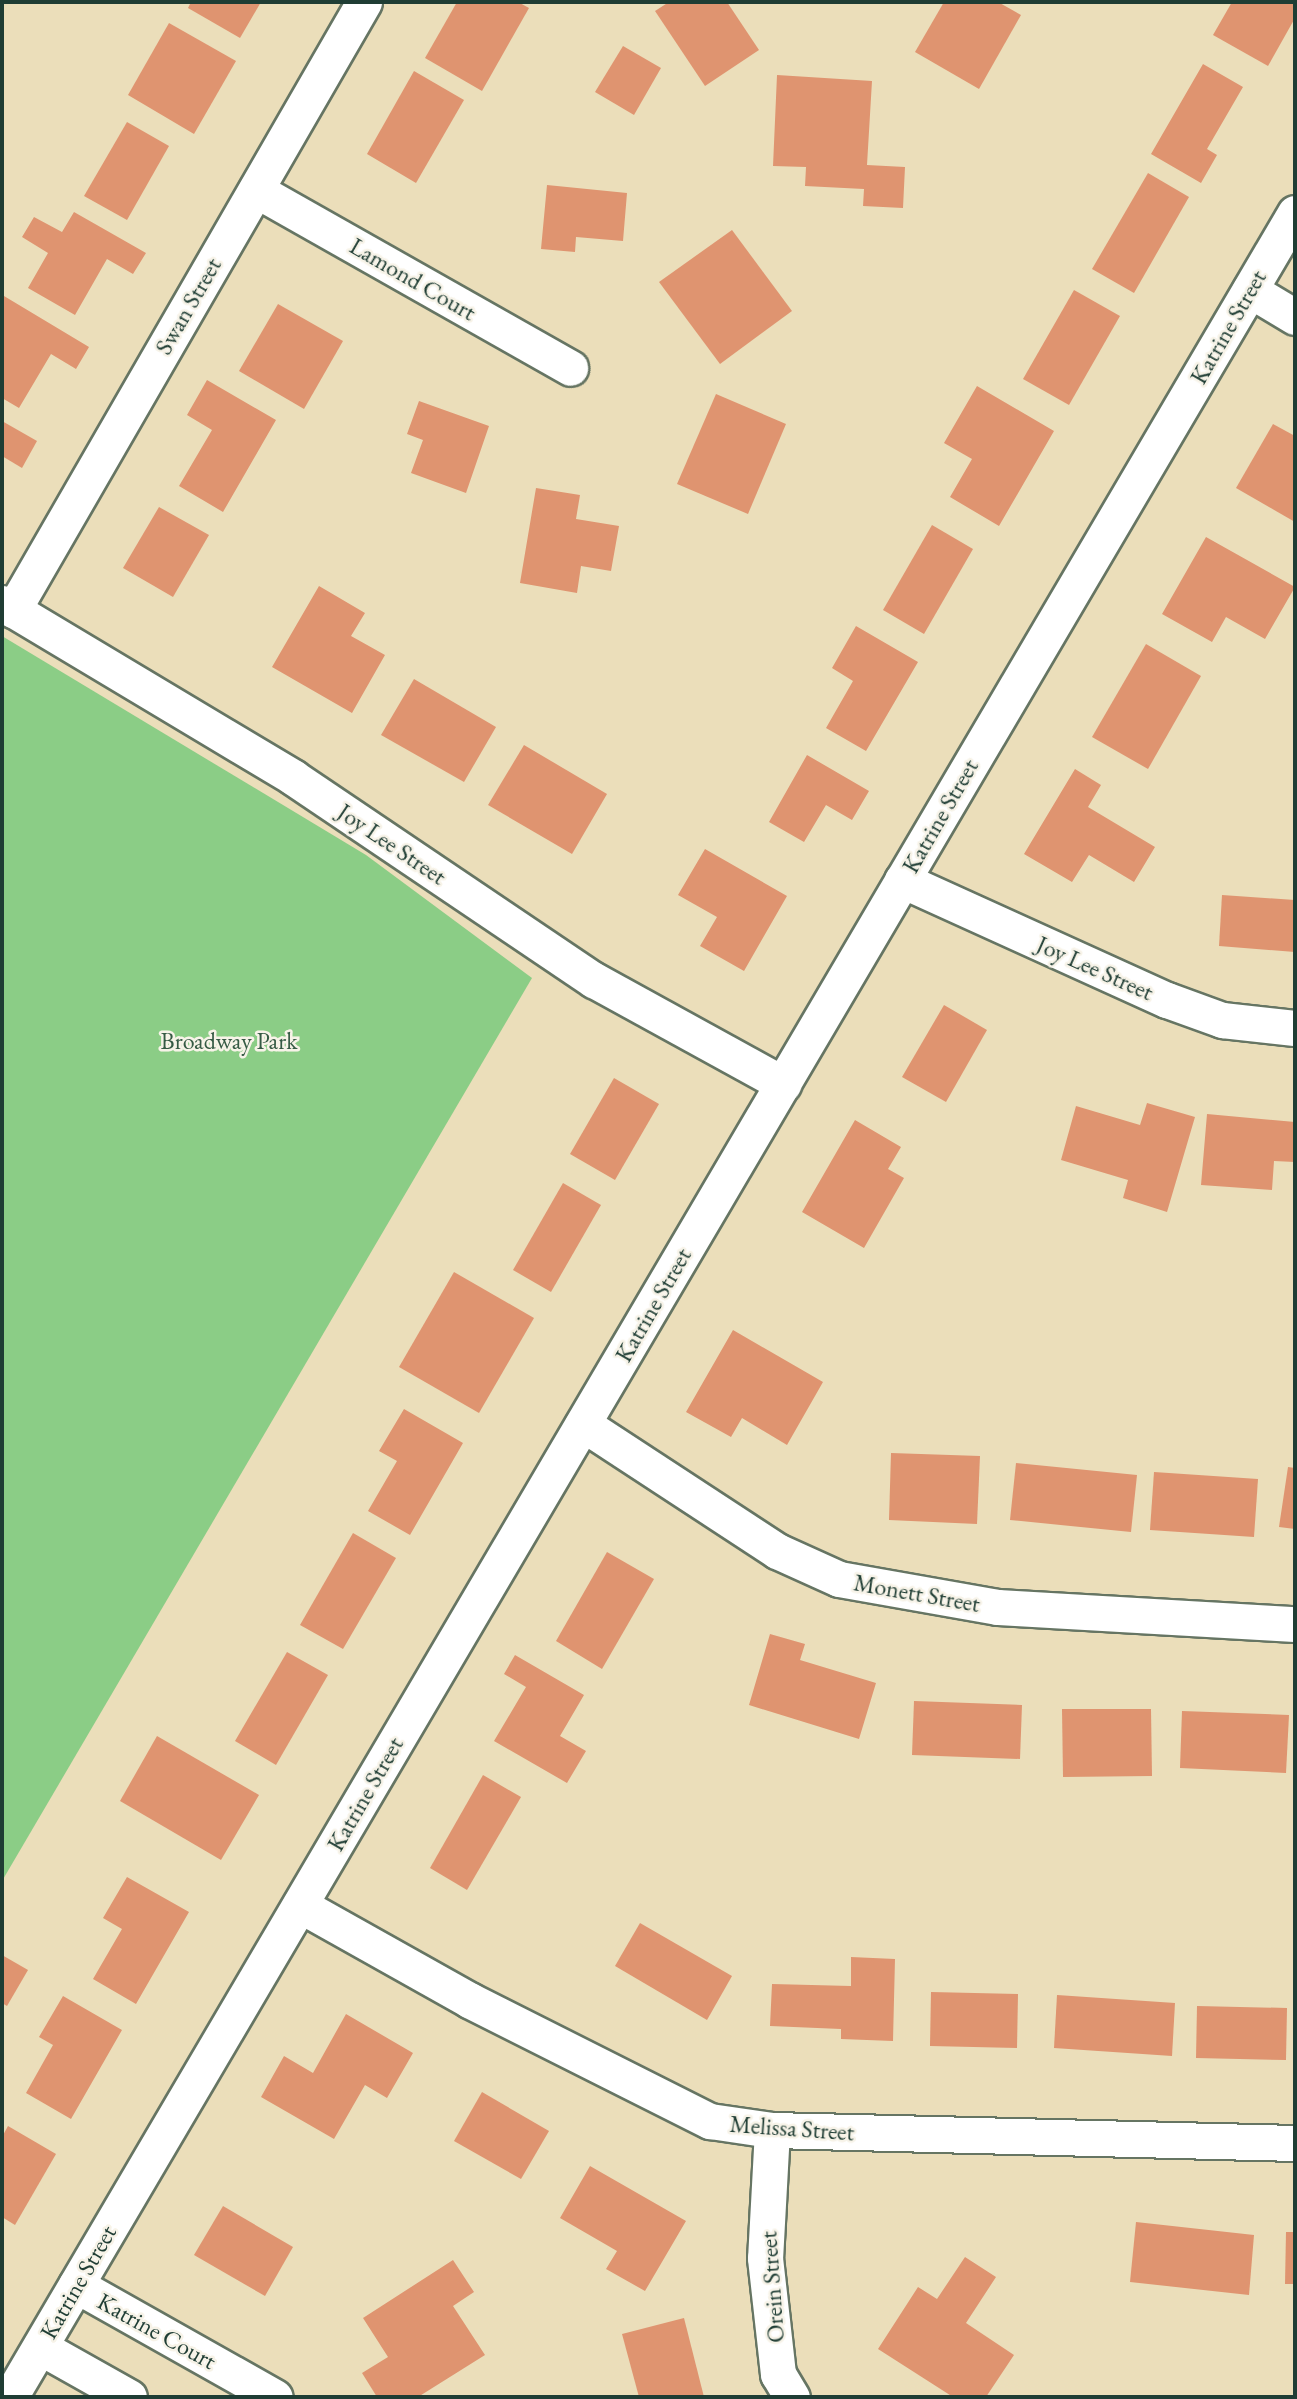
<!DOCTYPE html>
<style>
body{margin:0}
#map{position:relative;width:1297px;height:2399px;overflow:hidden;background:#ebdeba;font-family:"EB Garamond",serif}
div>[style]{position:absolute}
[style*='--x']{left:calc(var(--x)*1px);top:calc(var(--y)*1px);width:calc(var(--w)*1px);rotate:calc(var(--a)*1deg)}
.green>*{inset:0;background:#8bcd86}
.building>*{inset:0;background:#df9470}
.roads{filter:drop-shadow(2px 0 #667563) drop-shadow(-2px 0 #667563) drop-shadow(0 2px #667563) drop-shadow(0 -2px #667563)}
.street>*{height:35px;margin:-17.5px;padding:0 17.5px;transform-origin:17.5px;border-radius:17.5px;background:#fff}
span{translate:-50% -50%;white-space:nowrap;text-align:center;line-height:1.15;-webkit-text-stroke:5px #f7f3e8;paint-order:stroke}
.street-label{font-size:24px;color:#1f3d34}
.park-label{font-size:24px;color:#355a44}
.frame{position:absolute;inset:0;border:4px solid #1f3d34;pointer-events:none}
</style>
<div id="map">
<div class="green">
<i style="clip-path:polygon(2px 636px,366px 855px,532px 978px,2px 1881px)"></i>
</div>
<div class="building">
<i style="clip-path:polygon(191px 2px,261px 2px,240px 38px,188px 8px)"></i>
<i style="clip-path:polygon(457px 2px,518px 2px,529px 8px,482px 91px,425px 58px)"></i>
<i style="clip-path:polygon(669px 2px,727px 2px,759px 50px,705px 86px,655px 11px)"></i>
<i style="clip-path:polygon(944px 2px,998px 2px,1021px 15px,979px 89px,915px 52px)"></i>
<i style="clip-path:polygon(1232px 2px,1295px 2px,1295px 18px,1268px 66px,1213px 35px)"></i>
<i style="clip-path:polygon(169px 23px,236px 61px,194px 134px,128px 95px)"></i>
<i style="clip-path:polygon(623px 46px,661px 68px,634px 115px,595px 92px)"></i>
<i style="clip-path:polygon(1203px 64px,1243px 87px,1207px 149px,1217px 155px,1201px 183px,1151px 154px)"></i>
<i style="clip-path:polygon(414px 71px,464px 100px,416px 183px,367px 154px)"></i>
<i style="clip-path:polygon(777px 75px,872px 81px,867px 165px,905px 167px,903px 208px,863px 206px,864px 189px,805px 186px,806px 167px,773px 166px)"></i>
<i style="clip-path:polygon(127px 122px,169px 146px,127px 220px,84px 196px)"></i>
<i style="clip-path:polygon(1148px 173px,1189px 197px,1134px 293px,1092px 269px)"></i>
<i style="clip-path:polygon(547px 185px,627px 193px,623px 241px,576px 237px,575px 252px,541px 249px)"></i>
<i style="clip-path:polygon(74px 212px,146px 253px,133px 274px,107px 259px,75px 315px,28px 288px,48px 253px,22px 237px,34px 217px,62px 232px)"></i>
<i style="clip-path:polygon(732px 230px,792px 311px,720px 364px,659px 282px)"></i>
<i style="clip-path:polygon(1074px 290px,1120px 316px,1069px 405px,1023px 379px)"></i>
<i style="clip-path:polygon(4px 296px,89px 347px,76px 369px,51px 354px,19px 408px,2px 398px)"></i>
<i style="clip-path:polygon(278px 304px,343px 341px,304px 409px,239px 371px)"></i>
<i style="clip-path:polygon(207px 380px,276px 420px,223px 512px,179px 486px,212px 430px,187px 415px)"></i>
<i style="clip-path:polygon(977px 386px,1054px 431px,999px 526px,950px 497px,972px 459px,944px 443px)"></i>
<i style="clip-path:polygon(716px 394px,786px 424px,748px 514px,677px 484px)"></i>
<i style="clip-path:polygon(419px 401px,489px 426px,466px 493px,411px 473px,423px 440px,407px 434px)"></i>
<i style="clip-path:polygon(2px 421px,37px 441px,22px 468px,2px 456px)"></i>
<i style="clip-path:polygon(1273px 424px,1295px 436px,1295px 522px,1236px 488px)"></i>
<i style="clip-path:polygon(536px 488px,580px 495px,576px 519px,619px 526px,611px 571px,581px 566px,577px 593px,520px 583px)"></i>
<i style="clip-path:polygon(159px 507px,209px 535px,173px 597px,123px 568px)"></i>
<i style="clip-path:polygon(932px 525px,973px 549px,924px 634px,883px 610px)"></i>
<i style="clip-path:polygon(1206px 537px,1295px 587px,1265px 639px,1226px 617px,1212px 642px,1162px 614px)"></i>
<i style="clip-path:polygon(319px 586px,365px 613px,351px 636px,385px 655px,352px 713px,272px 667px)"></i>
<i style="clip-path:polygon(856px 626px,918px 662px,866px 751px,826px 728px,853px 681px,832px 668px)"></i>
<i style="clip-path:polygon(1146px 644px,1201px 676px,1148px 769px,1092px 737px)"></i>
<i style="clip-path:polygon(414px 679px,496px 727px,464px 782px,381px 735px)"></i>
<i style="clip-path:polygon(524px 745px,607px 794px,572px 854px,488px 805px)"></i>
<i style="clip-path:polygon(807px 755px,869px 791px,852px 820px,826px 805px,804px 842px,769px 822px)"></i>
<i style="clip-path:polygon(1075px 769px,1101px 785px,1088px 807px,1155px 847px,1134px 882px,1089px 855px,1072px 882px,1024px 854px)"></i>
<i style="clip-path:polygon(705px 849px,787px 896px,744px 971px,700px 946px,717px 917px,678px 895px)"></i>
<i style="clip-path:polygon(1222px 895px,1295px 900px,1295px 952px,1219px 946px)"></i>
<i style="clip-path:polygon(944px 1005px,987px 1030px,946px 1102px,902px 1077px)"></i>
<i style="clip-path:polygon(614px 1078px,659px 1104px,615px 1180px,570px 1154px)"></i>
<i style="clip-path:polygon(1147px 1103px,1195px 1117px,1167px 1212px,1123px 1198px,1128px 1180px,1061px 1160px,1076px 1106px,1140px 1125px)"></i>
<i style="clip-path:polygon(1207px 1114px,1295px 1122px,1295px 1162px,1274px 1161px,1272px 1190px,1201px 1185px)"></i>
<i style="clip-path:polygon(855px 1120px,901px 1147px,888px 1169px,904px 1178px,864px 1248px,802px 1212px)"></i>
<i style="clip-path:polygon(563px 1183px,601px 1205px,551px 1292px,513px 1270px)"></i>
<i style="clip-path:polygon(454px 1272px,534px 1318px,479px 1413px,399px 1367px)"></i>
<i style="clip-path:polygon(733px 1330px,823px 1382px,787px 1445px,742px 1418px,731px 1437px,686px 1412px)"></i>
<i style="clip-path:polygon(404px 1409px,463px 1443px,410px 1535px,368px 1511px,397px 1461px,379px 1451px)"></i>
<i style="clip-path:polygon(891px 1453px,980px 1456px,977px 1524px,889px 1520px)"></i>
<i style="clip-path:polygon(1016px 1463px,1137px 1475px,1131px 1532px,1010px 1520px)"></i>
<i style="clip-path:polygon(1288px 1467px,1295px 1468px,1295px 1529px,1279px 1527px)"></i>
<i style="clip-path:polygon(1154px 1472px,1258px 1479px,1254px 1537px,1150px 1530px)"></i>
<i style="clip-path:polygon(353px 1533px,396px 1558px,343px 1649px,300px 1625px)"></i>
<i style="clip-path:polygon(607px 1552px,654px 1579px,602px 1669px,556px 1641px)"></i>
<i style="clip-path:polygon(770px 1634px,805px 1644px,800px 1660px,876px 1683px,859px 1739px,749px 1705px)"></i>
<i style="clip-path:polygon(287px 1652px,328px 1675px,276px 1765px,235px 1741px)"></i>
<i style="clip-path:polygon(515px 1655px,584px 1695px,560px 1736px,586px 1751px,567px 1783px,494px 1741px,526px 1687px,504px 1674px)"></i>
<i style="clip-path:polygon(914px 1701px,1022px 1705px,1020px 1759px,912px 1755px)"></i>
<i style="clip-path:polygon(1062px 1709px,1151px 1709px,1152px 1776px,1063px 1777px)"></i>
<i style="clip-path:polygon(1182px 1711px,1289px 1715px,1286px 1773px,1180px 1768px)"></i>
<i style="clip-path:polygon(157px 1736px,259px 1795px,221px 1860px,120px 1801px)"></i>
<i style="clip-path:polygon(483px 1775px,521px 1797px,467px 1890px,430px 1868px)"></i>
<i style="clip-path:polygon(127px 1877px,189px 1912px,136px 2004px,93px 1979px,122px 1929px,103px 1918px)"></i>
<i style="clip-path:polygon(640px 1923px,732px 1976px,707px 2020px,615px 1966px)"></i>
<i style="clip-path:polygon(2px 1955px,28px 1970px,7px 2006px,2px 2003px)"></i>
<i style="clip-path:polygon(851px 1957px,895px 1959px,893px 2041px,841px 2039px,841px 2029px,770px 2026px,772px 1984px,851px 1986px)"></i>
<i style="clip-path:polygon(931px 1992px,1018px 1994px,1017px 2048px,930px 2046px)"></i>
<i style="clip-path:polygon(1057px 1995px,1175px 2003px,1172px 2056px,1054px 2048px)"></i>
<i style="clip-path:polygon(63px 1996px,122px 2030px,71px 2119px,26px 2093px,53px 2045px,39px 2037px)"></i>
<i style="clip-path:polygon(1197px 2006px,1287px 2008px,1286px 2060px,1196px 2058px)"></i>
<i style="clip-path:polygon(346px 2014px,413px 2053px,387px 2098px,365px 2085px,334px 2139px,261px 2097px,284px 2056px,313px 2073px)"></i>
<i style="clip-path:polygon(482px 2092px,549px 2131px,521px 2179px,454px 2141px)"></i>
<i style="clip-path:polygon(8px 2126px,56px 2154px,15px 2225px,2px 2217px,2px 2137px)"></i>
<i style="clip-path:polygon(590px 2166px,686px 2221px,645px 2291px,606px 2269px,617px 2251px,560px 2218px)"></i>
<i style="clip-path:polygon(223px 2206px,293px 2247px,265px 2296px,194px 2255px)"></i>
<i style="clip-path:polygon(1136px 2222px,1254px 2235px,1249px 2295px,1130px 2282px)"></i>
<i style="clip-path:polygon(1286px 2232px,1295px 2232px,1295px 2284px,1285px 2284px)"></i>
<i style="clip-path:polygon(965px 2257px,996px 2277px,966px 2323px,1014px 2355px,986px 2397px,953px 2397px,878px 2349px,918px 2287px,937px 2299px)"></i>
<i style="clip-path:polygon(453px 2260px,474px 2292px,453px 2306px,485px 2355px,418px 2397px,377px 2397px,362px 2373px,388px 2357px,363px 2318px)"></i>
<i style="clip-path:polygon(684px 2318px,704px 2397px,639px 2397px,622px 2334px)"></i>
</div>
<div class="roads">
<div class="street">
<i style="--x:256;--y:190;--w:361;--a:29.5"></i>
<i style="--x:1250;--y:290;--w:52;--a:31"></i>
<i style="--x:2;--y:603;--w:340;--a:30.9"></i>
<i style="--x:294;--y:778;--w:362;--a:34"></i>
<i style="--x:594;--y:980;--w:216;--a:28.8"></i>
<i style="--x:13;--y:610;--w:702;--a:-60"></i>
<i style="--x:902;--y:880;--w:291;--a:24.4"></i>
<i style="--x:1167;--y:1000;--w:59;--a:20"></i>
<i style="--x:1222;--y:1020;--w:73;--a:6.3"></i>
<i style="--x:583;--y:1424;--w:232;--a:33.2"></i>
<i style="--x:777;--y:1551;--w:68;--a:24.3"></i>
<i style="--x:839;--y:1579;--w:161;--a:10"></i>
<i style="--x:998;--y:1607;--w:297;--a:3.3"></i>
<i style="--x:300;--y:1905;--w:194;--a:29.3"></i>
<i style="--x:469;--y:2000;--w:270;--a:26.7"></i>
<i style="--x:710;--y:2121;--w:63;--a:8.3"></i>
<i style="--x:772;--y:2130;--w:523;--a:1.42"></i>
<i style="--x:772;--y:2130;--w:128;--a:93.1"></i>
<i style="--x:765;--y:2258;--w:117;--a:83.6"></i>
<i style="--x:778;--y:2374;--w:27;--a:59"></i>
<i style="--x:76;--y:2285;--w:228;--a:29.4"></i>
<i style="--x:40;--y:2347;--w:102;--a:29.3"></i>
<i style="--x:10;--y:2397;--w:2534;--a:-59.53"></i>
</div>
</div>
<div class="street-label">
<span style="left:413px;top:279px;rotate:30deg">Lamond Court</span>
<span style="left:188px;top:306px;rotate:-60deg">Swan Street</span>
<span style="left:1228px;top:327px;rotate:-60deg">Katrine Street</span>
<span style="left:940px;top:816px;rotate:-60deg">Katrine Street</span>
<span style="left:392px;top:844px;rotate:34deg">Joy Lee Street</span>
<span style="left:1095px;top:968px;rotate:24deg">Joy Lee Street</span>
<span style="left:653px;top:1305px;rotate:-60deg">Katrine Street</span>
<span style="left:917px;top:1593px;rotate:10deg">Monett Street</span>
<span style="left:365px;top:1794px;rotate:-60deg">Katrine Street</span>
<span style="left:792px;top:2128px;rotate:4deg">Melissa Street</span>
<span style="left:78px;top:2282px;rotate:-60deg">Katrine Street</span>
<span style="left:772px;top:2287px;rotate:-94deg">Orein Street</span>
<span style="left:157px;top:2331px;rotate:29deg">Katrine Court</span>
</div>
<div class="park-label">
<span style="left:229px;top:1041px">Broadway Park</span>
</div>
<div class="frame"></div>
</div>
